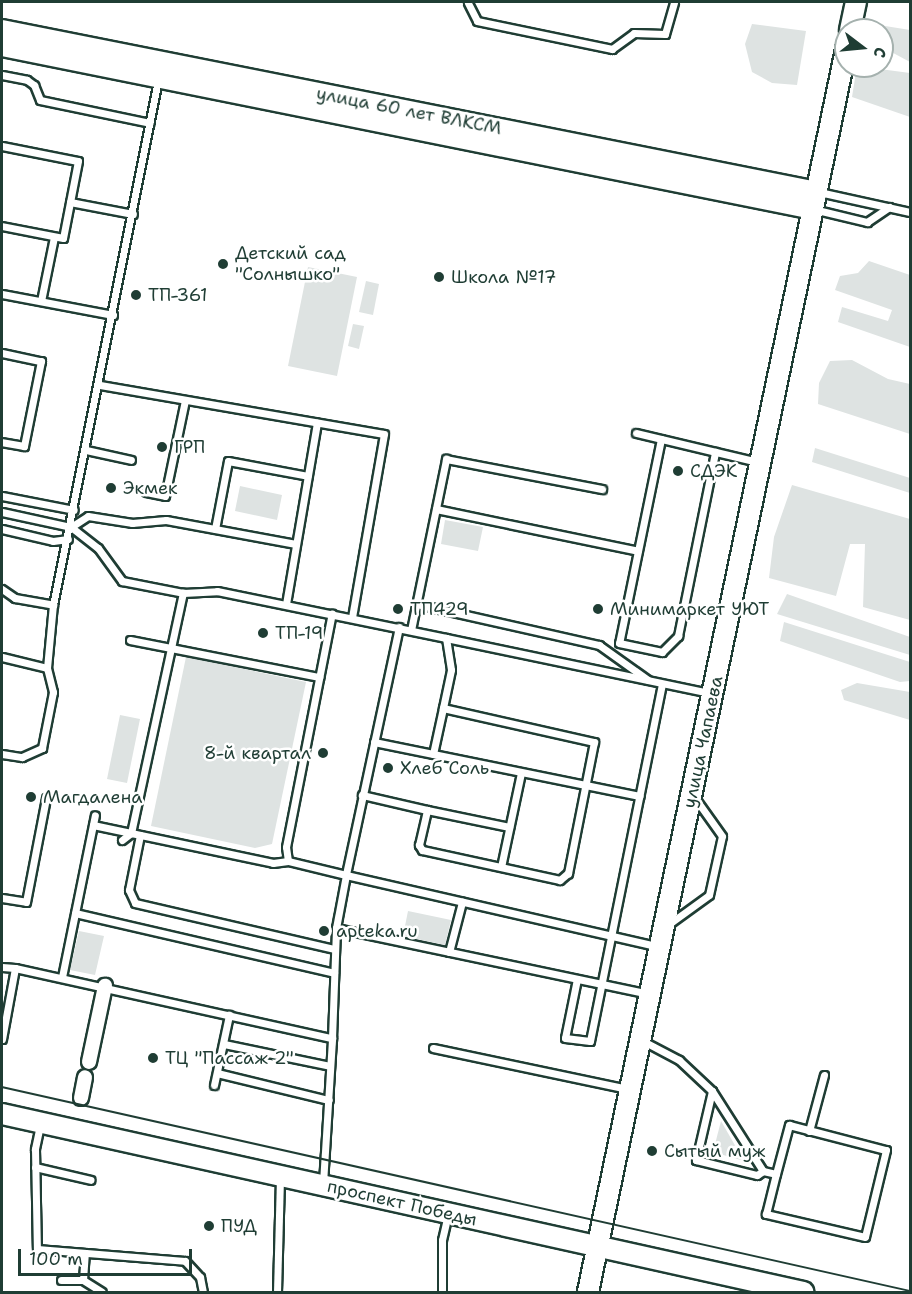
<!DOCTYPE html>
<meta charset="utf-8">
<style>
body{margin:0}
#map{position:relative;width:912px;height:1294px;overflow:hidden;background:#fff;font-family:"Shantell Sans",sans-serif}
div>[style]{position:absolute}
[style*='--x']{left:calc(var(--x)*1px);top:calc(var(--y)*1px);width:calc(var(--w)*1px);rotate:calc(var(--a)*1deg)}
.green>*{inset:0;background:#dee3e2}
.roads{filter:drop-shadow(2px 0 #1f3d34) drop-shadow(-2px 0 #1f3d34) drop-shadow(0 2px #1f3d34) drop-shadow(0 -2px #1f3d34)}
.lane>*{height:7px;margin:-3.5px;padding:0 3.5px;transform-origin:3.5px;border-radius:3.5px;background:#fff}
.street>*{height:14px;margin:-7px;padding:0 7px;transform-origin:7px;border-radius:7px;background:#fff}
.secondary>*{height:20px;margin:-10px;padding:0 10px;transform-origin:10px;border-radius:10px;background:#fff}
.tram>*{height:1.5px;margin:-0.75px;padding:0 0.75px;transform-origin:0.75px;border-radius:0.75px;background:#1f3d34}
.dots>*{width:16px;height:16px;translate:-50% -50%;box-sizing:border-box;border:3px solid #fff;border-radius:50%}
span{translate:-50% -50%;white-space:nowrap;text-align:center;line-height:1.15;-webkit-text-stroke:5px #fff;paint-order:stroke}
.street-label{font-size:18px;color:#1f3d34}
.poi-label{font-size:18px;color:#1f3d34}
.left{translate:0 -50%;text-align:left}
.right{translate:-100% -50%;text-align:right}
.frame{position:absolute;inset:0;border:3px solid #1f3d34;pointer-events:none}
.north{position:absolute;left:834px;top:18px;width:60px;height:60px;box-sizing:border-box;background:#fff;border:2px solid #a5b1ae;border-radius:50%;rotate:106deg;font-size:16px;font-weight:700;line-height:24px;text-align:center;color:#1f3d34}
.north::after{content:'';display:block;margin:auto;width:21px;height:27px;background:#1f3d34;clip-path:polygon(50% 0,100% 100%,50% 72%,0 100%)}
.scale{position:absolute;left:18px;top:1249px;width:174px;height:27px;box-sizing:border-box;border:3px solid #1f3d34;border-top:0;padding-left:8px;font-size:18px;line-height:21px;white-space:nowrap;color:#1f3d34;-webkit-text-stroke:4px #fff;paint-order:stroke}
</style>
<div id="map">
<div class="green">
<i style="clip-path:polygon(752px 24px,806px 31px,797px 85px,772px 83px,752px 72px,745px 44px)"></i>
<i style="clip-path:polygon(879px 25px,910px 30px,910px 62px,882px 47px)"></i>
<i style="clip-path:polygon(857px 66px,910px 73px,910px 117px,852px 97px)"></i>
<i style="clip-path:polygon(869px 261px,910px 275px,910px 347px,838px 322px,842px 307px,888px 321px,892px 310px,835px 290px,840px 276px,858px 273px)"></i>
<i style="clip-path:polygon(308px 267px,357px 277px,337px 376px,288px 366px)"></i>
<i style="clip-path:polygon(366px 281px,379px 284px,373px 315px,359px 312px)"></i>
<i style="clip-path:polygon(353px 324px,364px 326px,359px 349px,348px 346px)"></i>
<i style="clip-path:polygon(852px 360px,888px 379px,910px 384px,910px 434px,818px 404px,819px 383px,830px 361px)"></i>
<i style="clip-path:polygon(815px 448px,910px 478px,910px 493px,812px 462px)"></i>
<i style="clip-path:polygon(792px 485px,910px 519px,910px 620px,863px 607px,865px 544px,850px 544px,836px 596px,769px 578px,774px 537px)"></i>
<i style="clip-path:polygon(240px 486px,282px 495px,277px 520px,235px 511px)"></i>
<i style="clip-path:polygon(445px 520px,483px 527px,478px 551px,441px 544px)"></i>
<i style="clip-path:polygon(787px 594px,910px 637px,910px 655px,777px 614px)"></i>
<i style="clip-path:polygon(784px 622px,910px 662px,910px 681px,900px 682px,780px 641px)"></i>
<i style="clip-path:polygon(186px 657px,306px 682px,272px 844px,255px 848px,151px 826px)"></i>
<i style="clip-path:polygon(857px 683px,910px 692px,910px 720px,844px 700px,841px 690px)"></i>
<i style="clip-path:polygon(120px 715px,140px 719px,127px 783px,107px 779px)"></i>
<i style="clip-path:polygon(408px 911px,451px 920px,445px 945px,403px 936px)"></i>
<i style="clip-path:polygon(79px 931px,104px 936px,95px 975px,70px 970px)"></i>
<i style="clip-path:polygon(721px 1121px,744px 1161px,713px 1152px)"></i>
</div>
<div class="roads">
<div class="lane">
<i style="--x:468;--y:3;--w:20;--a:63"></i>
<i style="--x:477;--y:21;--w:138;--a:11.7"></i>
<i style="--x:612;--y:49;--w:27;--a:-36"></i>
<i style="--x:634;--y:33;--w:31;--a:2"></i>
<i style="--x:665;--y:34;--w:33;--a:-74"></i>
<i style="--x:2;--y:75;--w:25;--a:11"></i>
<i style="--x:27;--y:80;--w:9;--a:36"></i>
<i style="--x:34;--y:85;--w:16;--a:68"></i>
<i style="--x:40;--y:100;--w:112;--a:11.8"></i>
<i style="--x:2;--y:146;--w:77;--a:11.2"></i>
<i style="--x:78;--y:161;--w:78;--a:101"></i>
<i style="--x:63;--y:238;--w:62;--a:-168.9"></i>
<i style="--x:819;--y:192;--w:93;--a:12.4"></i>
<i style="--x:70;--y:202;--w:64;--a:10.8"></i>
<i style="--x:813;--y:209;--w:56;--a:13.5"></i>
<i style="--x:867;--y:222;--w:27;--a:-34"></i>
<i style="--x:2;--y:294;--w:113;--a:10.7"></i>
<i style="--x:41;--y:301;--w:65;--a:-78.5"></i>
<i style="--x:2;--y:353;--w:40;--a:12"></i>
<i style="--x:41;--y:361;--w:87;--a:101.3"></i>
<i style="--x:24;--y:446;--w:22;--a:-170"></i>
<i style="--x:100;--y:385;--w:288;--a:9.8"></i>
<i style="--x:384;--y:434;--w:186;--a:99.9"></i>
<i style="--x:636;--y:433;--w:125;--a:13.4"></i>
<i style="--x:661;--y:439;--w:208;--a:101.6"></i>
<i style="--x:619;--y:643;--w:44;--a:11.8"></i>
<i style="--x:662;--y:652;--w:23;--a:-45"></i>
<i style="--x:678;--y:636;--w:188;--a:-78.6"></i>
<i style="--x:86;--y:450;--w:46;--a:12.5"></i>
<i style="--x:146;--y:492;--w:19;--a:12"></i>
<i style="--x:165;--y:496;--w:98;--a:-78.2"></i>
<i style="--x:2;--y:496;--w:73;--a:11"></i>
<i style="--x:436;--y:509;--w:206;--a:11.7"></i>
<i style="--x:2;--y:512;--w:71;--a:12.3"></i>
<i style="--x:71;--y:527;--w:34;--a:38"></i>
<i style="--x:98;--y:548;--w:41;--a:54"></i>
<i style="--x:122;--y:581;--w:62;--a:11.1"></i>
<i style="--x:183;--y:593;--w:34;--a:-3"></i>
<i style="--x:217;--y:591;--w:234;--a:11.6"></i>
<i style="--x:446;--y:638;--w:32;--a:81"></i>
<i style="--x:451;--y:670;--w:39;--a:102"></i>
<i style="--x:443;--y:708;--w:155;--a:12.7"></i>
<i style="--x:594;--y:742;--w:134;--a:101.2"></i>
<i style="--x:568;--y:873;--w:11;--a:139"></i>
<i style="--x:560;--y:880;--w:141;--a:-167.7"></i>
<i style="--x:422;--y:850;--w:6;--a:-121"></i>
<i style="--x:419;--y:845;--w:36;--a:-77"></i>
<i style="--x:427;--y:810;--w:67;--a:-167"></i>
<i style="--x:71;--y:527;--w:20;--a:-33"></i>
<i style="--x:88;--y:516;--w:45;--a:9"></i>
<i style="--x:132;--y:523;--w:34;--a:-5"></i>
<i style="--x:166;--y:520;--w:132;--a:10.5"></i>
<i style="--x:2;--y:529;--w:52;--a:13.2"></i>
<i style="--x:53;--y:541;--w:15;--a:-8"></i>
<i style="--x:215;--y:529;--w:69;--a:-79.2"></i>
<i style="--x:228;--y:461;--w:81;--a:10.6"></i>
<i style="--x:2;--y:589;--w:16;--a:35"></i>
<i style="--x:15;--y:598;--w:39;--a:10"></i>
<i style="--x:286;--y:604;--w:184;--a:-80.3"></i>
<i style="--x:417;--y:604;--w:187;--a:12.7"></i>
<i style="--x:599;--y:645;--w:60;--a:35.5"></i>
<i style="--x:399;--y:627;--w:254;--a:102.1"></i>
<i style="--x:346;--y:875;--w:319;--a:12.9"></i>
<i style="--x:411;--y:630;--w:175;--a:-78.4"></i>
<i style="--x:446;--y:459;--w:159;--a:10.9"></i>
<i style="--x:446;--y:638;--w:270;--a:11.8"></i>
<i style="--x:130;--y:640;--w:193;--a:11.1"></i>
<i style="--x:2;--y:657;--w:46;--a:13.7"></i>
<i style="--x:374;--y:742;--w:271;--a:11.5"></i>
<i style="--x:2;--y:754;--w:20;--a:9"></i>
<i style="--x:22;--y:757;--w:22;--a:-24"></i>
<i style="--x:42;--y:748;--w:57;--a:-78.9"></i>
<i style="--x:53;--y:692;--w:25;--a:-104"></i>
<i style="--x:47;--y:668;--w:63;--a:-84.6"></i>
<i style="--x:53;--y:605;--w:535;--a:-78.69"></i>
<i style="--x:433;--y:754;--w:47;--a:-77.7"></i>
<i style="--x:427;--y:810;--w:84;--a:11.7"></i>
<i style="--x:93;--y:825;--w:184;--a:11.9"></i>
<i style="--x:273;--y:863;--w:15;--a:-8"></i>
<i style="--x:140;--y:835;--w:56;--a:101.3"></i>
<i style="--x:129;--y:890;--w:14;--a:65"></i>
<i style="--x:135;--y:903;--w:205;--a:13"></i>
<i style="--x:122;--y:840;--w:11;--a:-38"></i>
<i style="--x:131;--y:833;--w:246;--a:-77.8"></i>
<i style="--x:501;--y:867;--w:96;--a:-78"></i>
<i style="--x:2;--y:898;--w:24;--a:9"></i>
<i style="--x:26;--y:902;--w:106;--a:-79.1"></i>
<i style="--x:75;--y:913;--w:266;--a:13"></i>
<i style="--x:669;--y:924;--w:49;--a:-35.9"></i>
<i style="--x:709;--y:895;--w:60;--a:-77.6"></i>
<i style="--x:722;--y:836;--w:47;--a:-125.4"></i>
<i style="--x:336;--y:928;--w:319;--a:11.9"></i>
<i style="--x:449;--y:952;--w:52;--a:-75.4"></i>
<i style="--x:2;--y:967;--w:13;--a:4"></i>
<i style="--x:62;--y:977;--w:165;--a:-78.5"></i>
<i style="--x:577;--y:979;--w:60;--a:101.5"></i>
<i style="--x:565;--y:1038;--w:25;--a:7"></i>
<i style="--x:590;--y:1041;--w:364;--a:-78.6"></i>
<i style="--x:2;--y:1039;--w:72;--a:-79.6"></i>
<i style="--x:15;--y:968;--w:325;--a:12.5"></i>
<i style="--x:332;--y:1038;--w:110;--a:-87.9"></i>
<i style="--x:336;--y:928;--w:54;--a:-79.3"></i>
<i style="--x:346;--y:875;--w:60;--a:-166.4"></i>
<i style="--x:288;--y:861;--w:14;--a:-98"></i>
<i style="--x:286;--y:847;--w:238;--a:-78.9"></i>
<i style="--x:643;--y:1041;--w:41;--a:27.8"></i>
<i style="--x:679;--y:1060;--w:45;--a:43.2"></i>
<i style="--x:712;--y:1091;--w:95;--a:57.5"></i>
<i style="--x:763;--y:1171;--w:13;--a:13"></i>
<i style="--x:776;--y:1174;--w:51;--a:-75.1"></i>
<i style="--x:789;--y:1125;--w:100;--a:14.5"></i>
<i style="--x:886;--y:1150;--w:89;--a:103.6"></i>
<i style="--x:865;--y:1237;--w:102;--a:-166.9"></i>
<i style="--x:766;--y:1214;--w:41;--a:-76"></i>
<i style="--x:224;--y:1044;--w:108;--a:11.7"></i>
<i style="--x:433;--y:1048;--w:199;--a:11.9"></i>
<i style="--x:217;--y:1073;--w:115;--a:13.6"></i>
<i style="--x:214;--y:1085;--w:72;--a:-77.9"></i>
<i style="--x:712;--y:1091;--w:71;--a:103.1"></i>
<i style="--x:696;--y:1160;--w:63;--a:13.8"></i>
<i style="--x:757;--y:1175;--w:7;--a:-34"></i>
<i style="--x:40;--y:1125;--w:25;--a:102"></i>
<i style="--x:35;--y:1149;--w:100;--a:88.9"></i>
<i style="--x:37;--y:1249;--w:148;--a:4.6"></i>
<i style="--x:185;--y:1261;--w:22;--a:47"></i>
<i style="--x:200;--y:1277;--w:15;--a:79"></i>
<i style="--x:809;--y:1131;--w:58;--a:-75"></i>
<i style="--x:35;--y:1167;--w:57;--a:13.1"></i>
<i style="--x:323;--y:1183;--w:145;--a:-86.4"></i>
<i style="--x:61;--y:1280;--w:22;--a:0"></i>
<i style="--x:83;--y:1280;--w:27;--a:-86"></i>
<i style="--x:83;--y:1280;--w:22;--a:32"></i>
<i style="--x:277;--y:1292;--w:114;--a:-88.5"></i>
<i style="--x:442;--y:1292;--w:52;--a:-90"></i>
<i style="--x:442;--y:1240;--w:26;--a:-77"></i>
</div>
<div class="street">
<i style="--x:89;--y:1062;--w:78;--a:-78.1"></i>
<i style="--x:81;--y:1098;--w:21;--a:-79"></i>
</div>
<div class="secondary">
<i style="--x:2;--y:30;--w:831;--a:11.24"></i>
<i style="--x:850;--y:30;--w:29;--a:-78"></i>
<i style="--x:2;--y:46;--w:827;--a:11.36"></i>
<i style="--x:2;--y:1114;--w:821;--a:12.53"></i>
<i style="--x:588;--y:1292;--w:1269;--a:-78.27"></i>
</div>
</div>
<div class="tram">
<i style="--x:2;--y:1087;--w:931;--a:12.66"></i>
</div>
<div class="dots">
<i style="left:223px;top:264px;background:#1f3d34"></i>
<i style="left:439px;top:277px;background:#1f3d34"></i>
<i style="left:136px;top:295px;background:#1f3d34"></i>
<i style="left:162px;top:447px;background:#1f3d34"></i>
<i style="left:678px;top:471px;background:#1f3d34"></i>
<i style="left:111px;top:488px;background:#1f3d34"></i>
<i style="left:398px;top:609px;background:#1f3d34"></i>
<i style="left:598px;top:609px;background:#1f3d34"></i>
<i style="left:263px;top:633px;background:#1f3d34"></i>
<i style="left:323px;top:753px;background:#1f3d34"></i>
<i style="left:388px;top:768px;background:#1f3d34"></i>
<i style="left:31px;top:797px;background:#1f3d34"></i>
<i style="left:324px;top:931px;background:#1f3d34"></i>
<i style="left:153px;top:1058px;background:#1f3d34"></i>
<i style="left:652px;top:1151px;background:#1f3d34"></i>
<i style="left:209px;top:1226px;background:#1f3d34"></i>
</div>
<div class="street-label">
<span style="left:409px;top:111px;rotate:11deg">улица 60 лет ВЛКСМ</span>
<span style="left:703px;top:742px;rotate:-78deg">улица Чапаева</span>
<span style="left:402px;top:1203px;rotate:13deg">проспект Победы</span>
</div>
<div class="poi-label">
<span class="left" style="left:235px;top:264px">Детский сад<br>"Солнышко"</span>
<span class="left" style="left:451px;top:277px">Школа №17</span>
<span class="left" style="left:148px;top:295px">ТП-361</span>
<span class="left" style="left:174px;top:447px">ГРП</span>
<span class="left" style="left:690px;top:471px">СДЭК</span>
<span class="left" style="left:123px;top:488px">Экмек</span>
<span class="left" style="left:410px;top:609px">ТП429</span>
<span class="left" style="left:610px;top:609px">Минимаркет УЮТ</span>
<span class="left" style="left:275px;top:633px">ТП-19</span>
<span class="right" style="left:311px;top:753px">8-й квартал</span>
<span class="left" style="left:400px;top:768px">Хлеб Соль</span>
<span class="left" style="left:43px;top:797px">Магдалена</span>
<span class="left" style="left:336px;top:931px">apteka.ru</span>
<span class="left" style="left:165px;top:1058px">ТЦ "Пассаж 2"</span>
<span class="left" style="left:664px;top:1151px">Сытый муж</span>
<span class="left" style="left:221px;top:1226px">ПУД</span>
</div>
<div class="frame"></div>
<div class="north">С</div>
<div class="scale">100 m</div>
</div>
